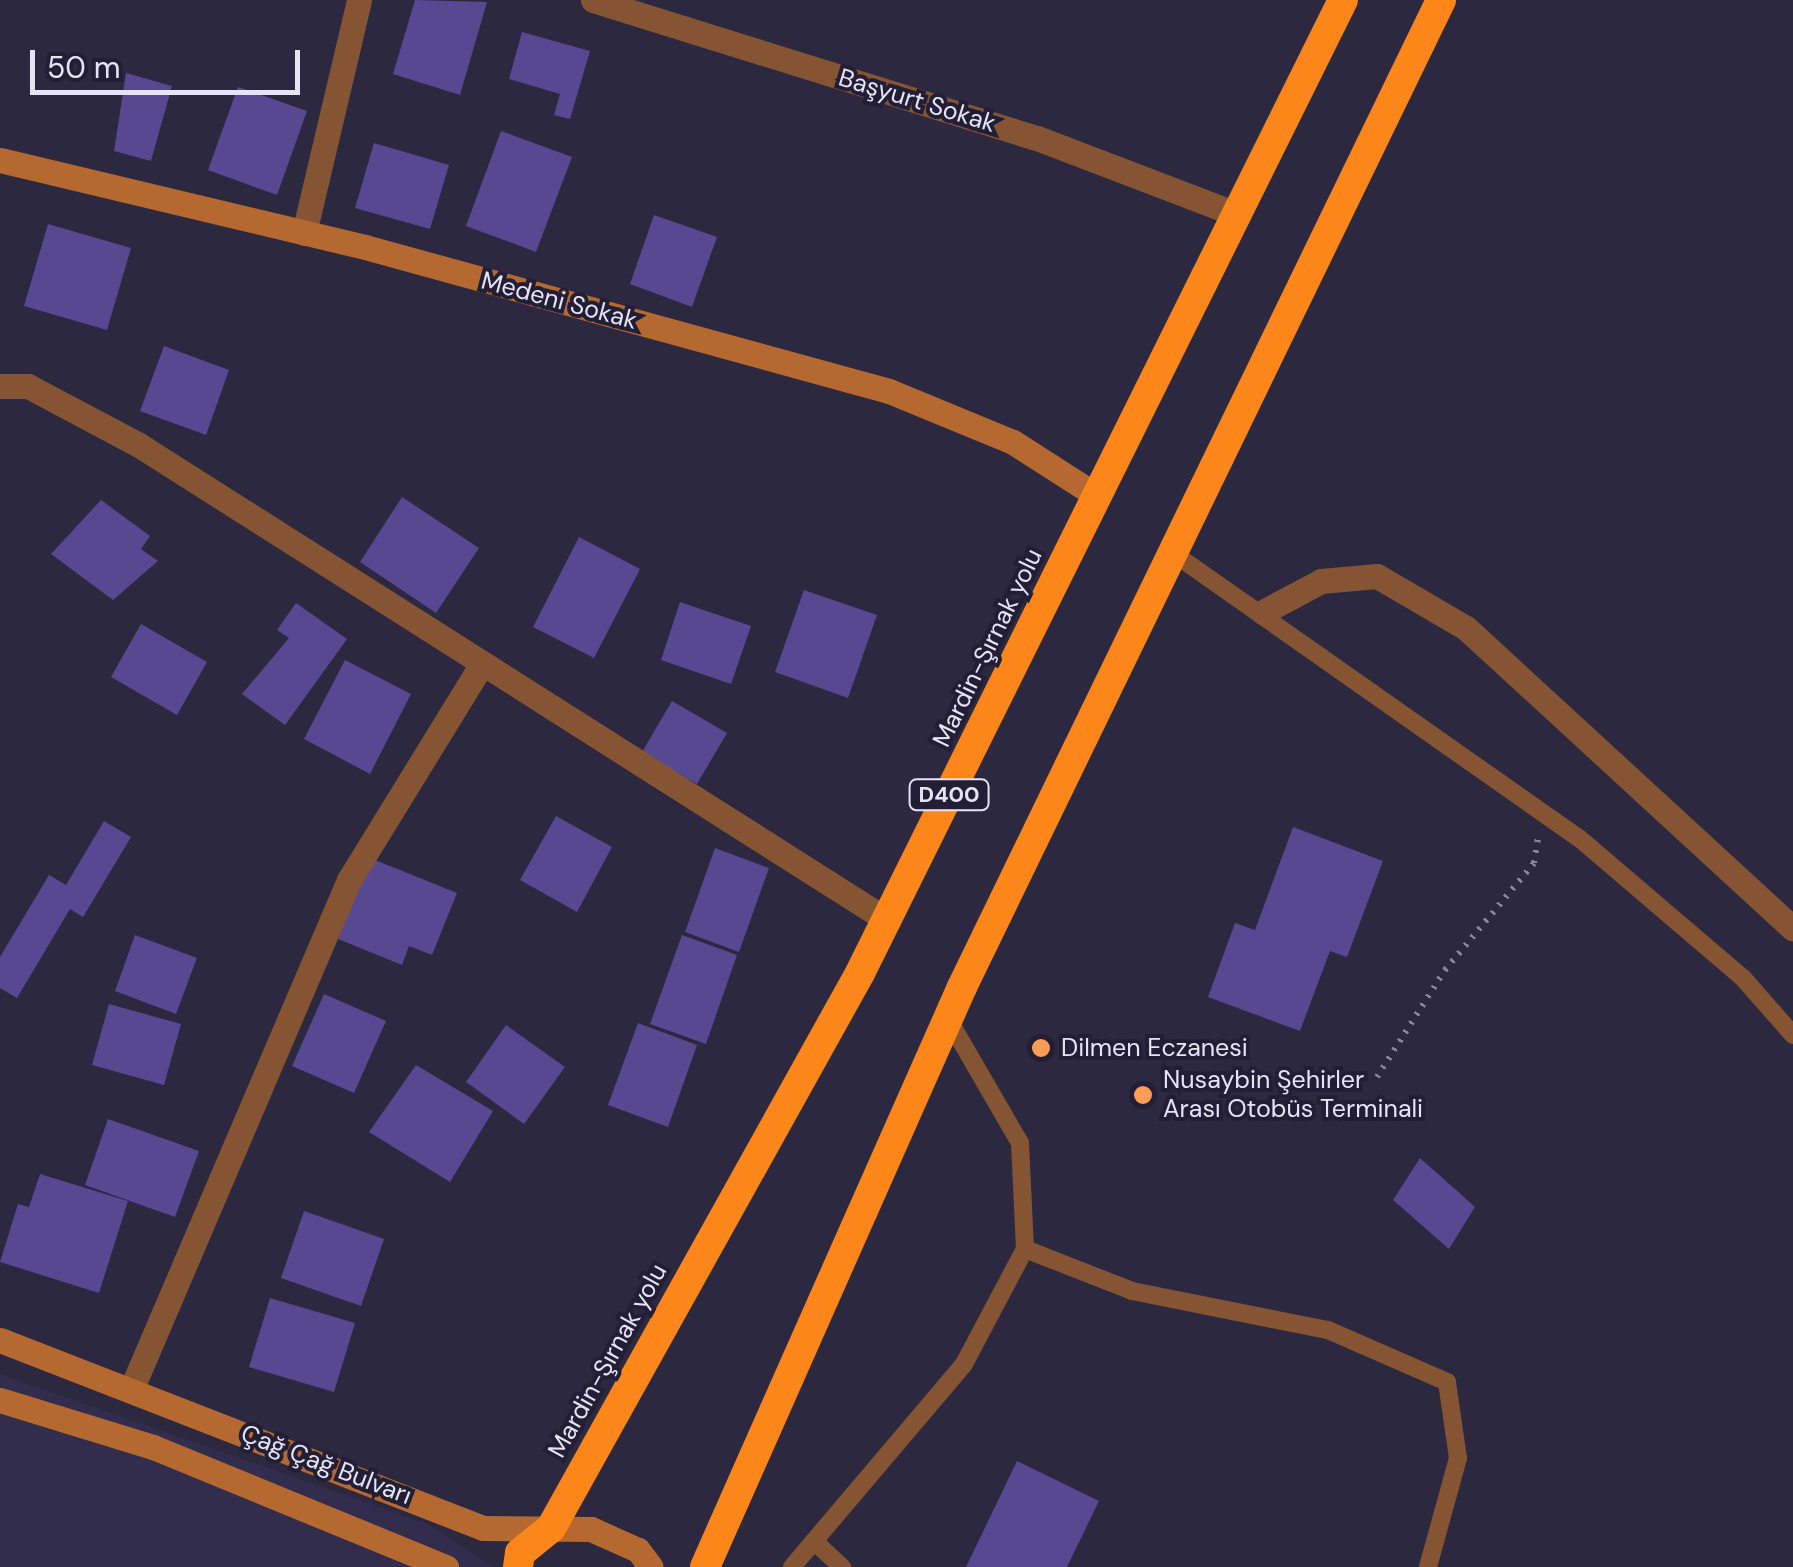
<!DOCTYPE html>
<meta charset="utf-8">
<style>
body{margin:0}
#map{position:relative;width:1793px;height:1567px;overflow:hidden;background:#2b2840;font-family:"DM Sans",sans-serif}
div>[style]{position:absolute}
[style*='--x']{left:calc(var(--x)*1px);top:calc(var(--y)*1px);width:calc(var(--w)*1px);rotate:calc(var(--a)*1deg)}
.built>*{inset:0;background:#322d4c}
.building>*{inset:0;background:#574892}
.path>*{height:6px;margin-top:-3px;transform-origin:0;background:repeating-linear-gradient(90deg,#878599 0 2.5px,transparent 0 10.5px)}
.lane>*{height:18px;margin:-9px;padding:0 9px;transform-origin:9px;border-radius:9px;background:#845433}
.street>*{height:25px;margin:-12.5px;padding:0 12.5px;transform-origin:12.5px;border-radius:12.5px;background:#845433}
.secondary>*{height:25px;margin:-12.5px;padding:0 12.5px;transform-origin:12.5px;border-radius:12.5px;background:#b56930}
.highway>*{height:30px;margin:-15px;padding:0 15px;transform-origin:15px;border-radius:15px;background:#fd861a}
.dots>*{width:28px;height:28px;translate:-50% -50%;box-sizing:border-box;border:5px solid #221e36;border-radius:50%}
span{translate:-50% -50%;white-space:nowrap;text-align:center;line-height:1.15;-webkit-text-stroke:8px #221e36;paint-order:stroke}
.shield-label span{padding:2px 8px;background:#221e36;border:2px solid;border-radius:8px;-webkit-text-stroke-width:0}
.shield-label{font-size:22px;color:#e5e4f4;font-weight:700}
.street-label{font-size:25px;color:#e5e4f4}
.poi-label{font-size:25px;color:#e5e4f4}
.left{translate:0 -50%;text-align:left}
.scale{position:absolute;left:30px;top:50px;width:270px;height:45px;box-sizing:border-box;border:5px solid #e5e4f4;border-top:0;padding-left:12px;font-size:30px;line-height:35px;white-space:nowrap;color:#e5e4f4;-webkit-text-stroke:8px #221e36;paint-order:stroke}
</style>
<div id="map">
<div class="built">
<i style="clip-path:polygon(0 1374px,428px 1524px,493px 1567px,0 1567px)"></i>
</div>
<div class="building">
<i style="clip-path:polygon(415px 0,487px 2px,460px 95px,393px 74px)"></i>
<i style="clip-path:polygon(522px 32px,590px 51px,570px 119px,554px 115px,560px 94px,509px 79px)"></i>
<i style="clip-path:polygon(126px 73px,172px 86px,151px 161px,114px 151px)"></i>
<i style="clip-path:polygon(238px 87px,307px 111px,277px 195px,208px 170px)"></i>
<i style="clip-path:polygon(501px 131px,572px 157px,536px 252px,466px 226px)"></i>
<i style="clip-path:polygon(374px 143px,449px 165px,430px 229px,355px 208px)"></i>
<i style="clip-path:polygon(654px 215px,717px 237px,692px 307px,630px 284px)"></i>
<i style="clip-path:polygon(48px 224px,131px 248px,107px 330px,24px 306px)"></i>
<i style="clip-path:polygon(164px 346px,229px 370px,206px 435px,140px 411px)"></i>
<i style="clip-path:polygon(402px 497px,479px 548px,436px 613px,360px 562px)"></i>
<i style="clip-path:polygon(101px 500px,150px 536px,141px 549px,158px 561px,113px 600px,51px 554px)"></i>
<i style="clip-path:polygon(579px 537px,640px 569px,594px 658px,533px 627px)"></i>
<i style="clip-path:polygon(804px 590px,877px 615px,848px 698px,775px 672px)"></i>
<i style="clip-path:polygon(680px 602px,751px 626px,731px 684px,661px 660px)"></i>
<i style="clip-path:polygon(296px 603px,347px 639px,285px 725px,242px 694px,289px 638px,277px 630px)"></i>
<i style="clip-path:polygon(141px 624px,207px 662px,177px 715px,111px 677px)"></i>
<i style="clip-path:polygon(345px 660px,411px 694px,370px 774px,304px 739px)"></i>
<i style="clip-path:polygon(672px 701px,727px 733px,697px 784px,642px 752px)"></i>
<i style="clip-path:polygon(556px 816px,612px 847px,577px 912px,520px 880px)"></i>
<i style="clip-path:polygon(104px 821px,131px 837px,83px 917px,70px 909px,17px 998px,0 988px,0 957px,49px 875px,66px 885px)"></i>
<i style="clip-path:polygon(1293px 827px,1383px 861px,1347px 957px,1330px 951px,1300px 1031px,1208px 997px,1235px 923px,1255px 930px)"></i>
<i style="clip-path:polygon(715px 848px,769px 868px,739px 952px,685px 932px)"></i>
<i style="clip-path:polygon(370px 858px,457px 893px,432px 955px,409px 946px,402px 965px,338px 939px)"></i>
<i style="clip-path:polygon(135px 935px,197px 958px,176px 1014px,115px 991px)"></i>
<i style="clip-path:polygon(682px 935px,737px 955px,706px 1044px,650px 1024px)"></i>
<i style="clip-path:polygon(324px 994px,386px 1021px,354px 1093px,292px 1066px)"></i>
<i style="clip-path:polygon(109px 1004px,181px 1024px,164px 1085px,92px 1065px)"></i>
<i style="clip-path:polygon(638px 1023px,697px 1045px,668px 1127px,608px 1105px)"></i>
<i style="clip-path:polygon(506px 1025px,565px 1067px,524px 1124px,466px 1082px)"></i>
<i style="clip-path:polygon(416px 1065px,493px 1111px,450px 1182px,369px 1132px)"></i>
<i style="clip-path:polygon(108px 1119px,199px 1151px,175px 1217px,85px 1185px)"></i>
<i style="clip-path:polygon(1420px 1158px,1475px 1207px,1449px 1249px,1393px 1200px)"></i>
<i style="clip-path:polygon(40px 1174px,128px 1201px,99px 1293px,0 1262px,18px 1204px,29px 1207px)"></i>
<i style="clip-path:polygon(304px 1211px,384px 1239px,361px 1306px,281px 1278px)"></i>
<i style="clip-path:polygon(270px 1298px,355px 1323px,334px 1392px,249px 1367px)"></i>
<i style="clip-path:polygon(1017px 1461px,1099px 1501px,1067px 1567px,966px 1567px)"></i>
</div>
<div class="path">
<i style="--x:1377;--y:1077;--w:127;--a:-57.6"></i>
<i style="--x:1445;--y:970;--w:139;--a:-50.2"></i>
<i style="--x:1534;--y:863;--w:26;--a:-81"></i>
</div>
<div class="lane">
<i style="--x:1173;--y:553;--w:496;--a:35.1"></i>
<i style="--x:1579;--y:838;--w:216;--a:40.5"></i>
<i style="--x:1743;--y:978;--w:76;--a:48.7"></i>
<i style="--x:1025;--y:1249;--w:115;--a:21.4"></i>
<i style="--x:1132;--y:1291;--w:200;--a:11.3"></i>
<i style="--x:1328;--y:1330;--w:130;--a:23.6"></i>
<i style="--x:1447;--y:1382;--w:77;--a:81.8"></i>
<i style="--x:1458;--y:1458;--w:113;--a:105.4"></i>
<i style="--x:815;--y:1542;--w:37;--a:43"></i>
<i style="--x:792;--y:1567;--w:266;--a:-49.7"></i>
<i style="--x:964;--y:1364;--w:130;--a:-62.1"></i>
<i style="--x:1025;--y:1249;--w:106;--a:-92.7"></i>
<i style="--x:1020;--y:1143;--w:143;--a:-120.1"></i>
</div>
<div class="street">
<i style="--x:593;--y:0;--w:465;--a:17.3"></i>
<i style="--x:1037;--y:138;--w:213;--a:20.9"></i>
<i style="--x:304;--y:233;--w:239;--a:-76.7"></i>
<i style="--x:0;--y:386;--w:28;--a:0"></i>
<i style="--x:28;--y:386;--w:126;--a:28"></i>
<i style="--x:139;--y:445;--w:886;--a:32.42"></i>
<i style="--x:1263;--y:612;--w:66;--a:-28.1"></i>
<i style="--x:1321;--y:581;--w:56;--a:-5.1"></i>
<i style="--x:1377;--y:576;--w:103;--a:30.3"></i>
<i style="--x:1466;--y:628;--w:444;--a:42.6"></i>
<i style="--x:131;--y:1390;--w:555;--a:-66.86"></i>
<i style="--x:349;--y:880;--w:250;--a:-58.4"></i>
</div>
<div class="secondary">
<i style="--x:0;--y:160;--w:375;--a:13.4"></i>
<i style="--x:365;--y:247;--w:543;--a:15.37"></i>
<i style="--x:889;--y:391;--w:134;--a:22.4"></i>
<i style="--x:1013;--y:442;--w:100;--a:32.7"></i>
<i style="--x:0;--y:1340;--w:518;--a:21.27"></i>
<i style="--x:483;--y:1528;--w:108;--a:0.5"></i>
<i style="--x:591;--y:1529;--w:51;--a:24.1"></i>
<i style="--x:638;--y:1550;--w:21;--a:53"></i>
<i style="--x:0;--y:1400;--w:160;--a:17.1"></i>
<i style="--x:153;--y:1447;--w:317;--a:22.3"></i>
</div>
<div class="highway">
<i style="--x:518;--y:1567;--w:14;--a:-82"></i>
<i style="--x:520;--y:1553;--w:40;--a:-39"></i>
<i style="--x:551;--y:1528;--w:635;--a:-60.89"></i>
<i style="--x:860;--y:973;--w:1086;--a:-63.6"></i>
<i style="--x:705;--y:1567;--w:634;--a:-66.1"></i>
<i style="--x:962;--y:987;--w:1097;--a:-64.11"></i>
</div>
<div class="dots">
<i style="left:1041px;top:1048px;background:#fd9c56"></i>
<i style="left:1143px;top:1095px;background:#fd9c56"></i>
</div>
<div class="shield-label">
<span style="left:949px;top:795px">D400</span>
</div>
<div class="street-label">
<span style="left:917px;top:101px;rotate:17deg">Başyurt Sokak</span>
<span style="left:559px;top:301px;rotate:15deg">Medeni Sokak</span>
<span style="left:988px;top:648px;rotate:-64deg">Mardin-Şırnak yolu</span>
<span style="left:608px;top:1361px;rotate:-61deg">Mardin-Şırnak yolu</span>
<span style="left:326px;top:1465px;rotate:21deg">Çağ Çağ Bulvarı</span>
</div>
<div class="poi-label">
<span class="left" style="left:1061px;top:1048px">Dilmen Eczanesi</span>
<span class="left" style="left:1163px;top:1095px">Nusaybin Şehirler<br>Arası Otobüs Terminali</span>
</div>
<div class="scale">50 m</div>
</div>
